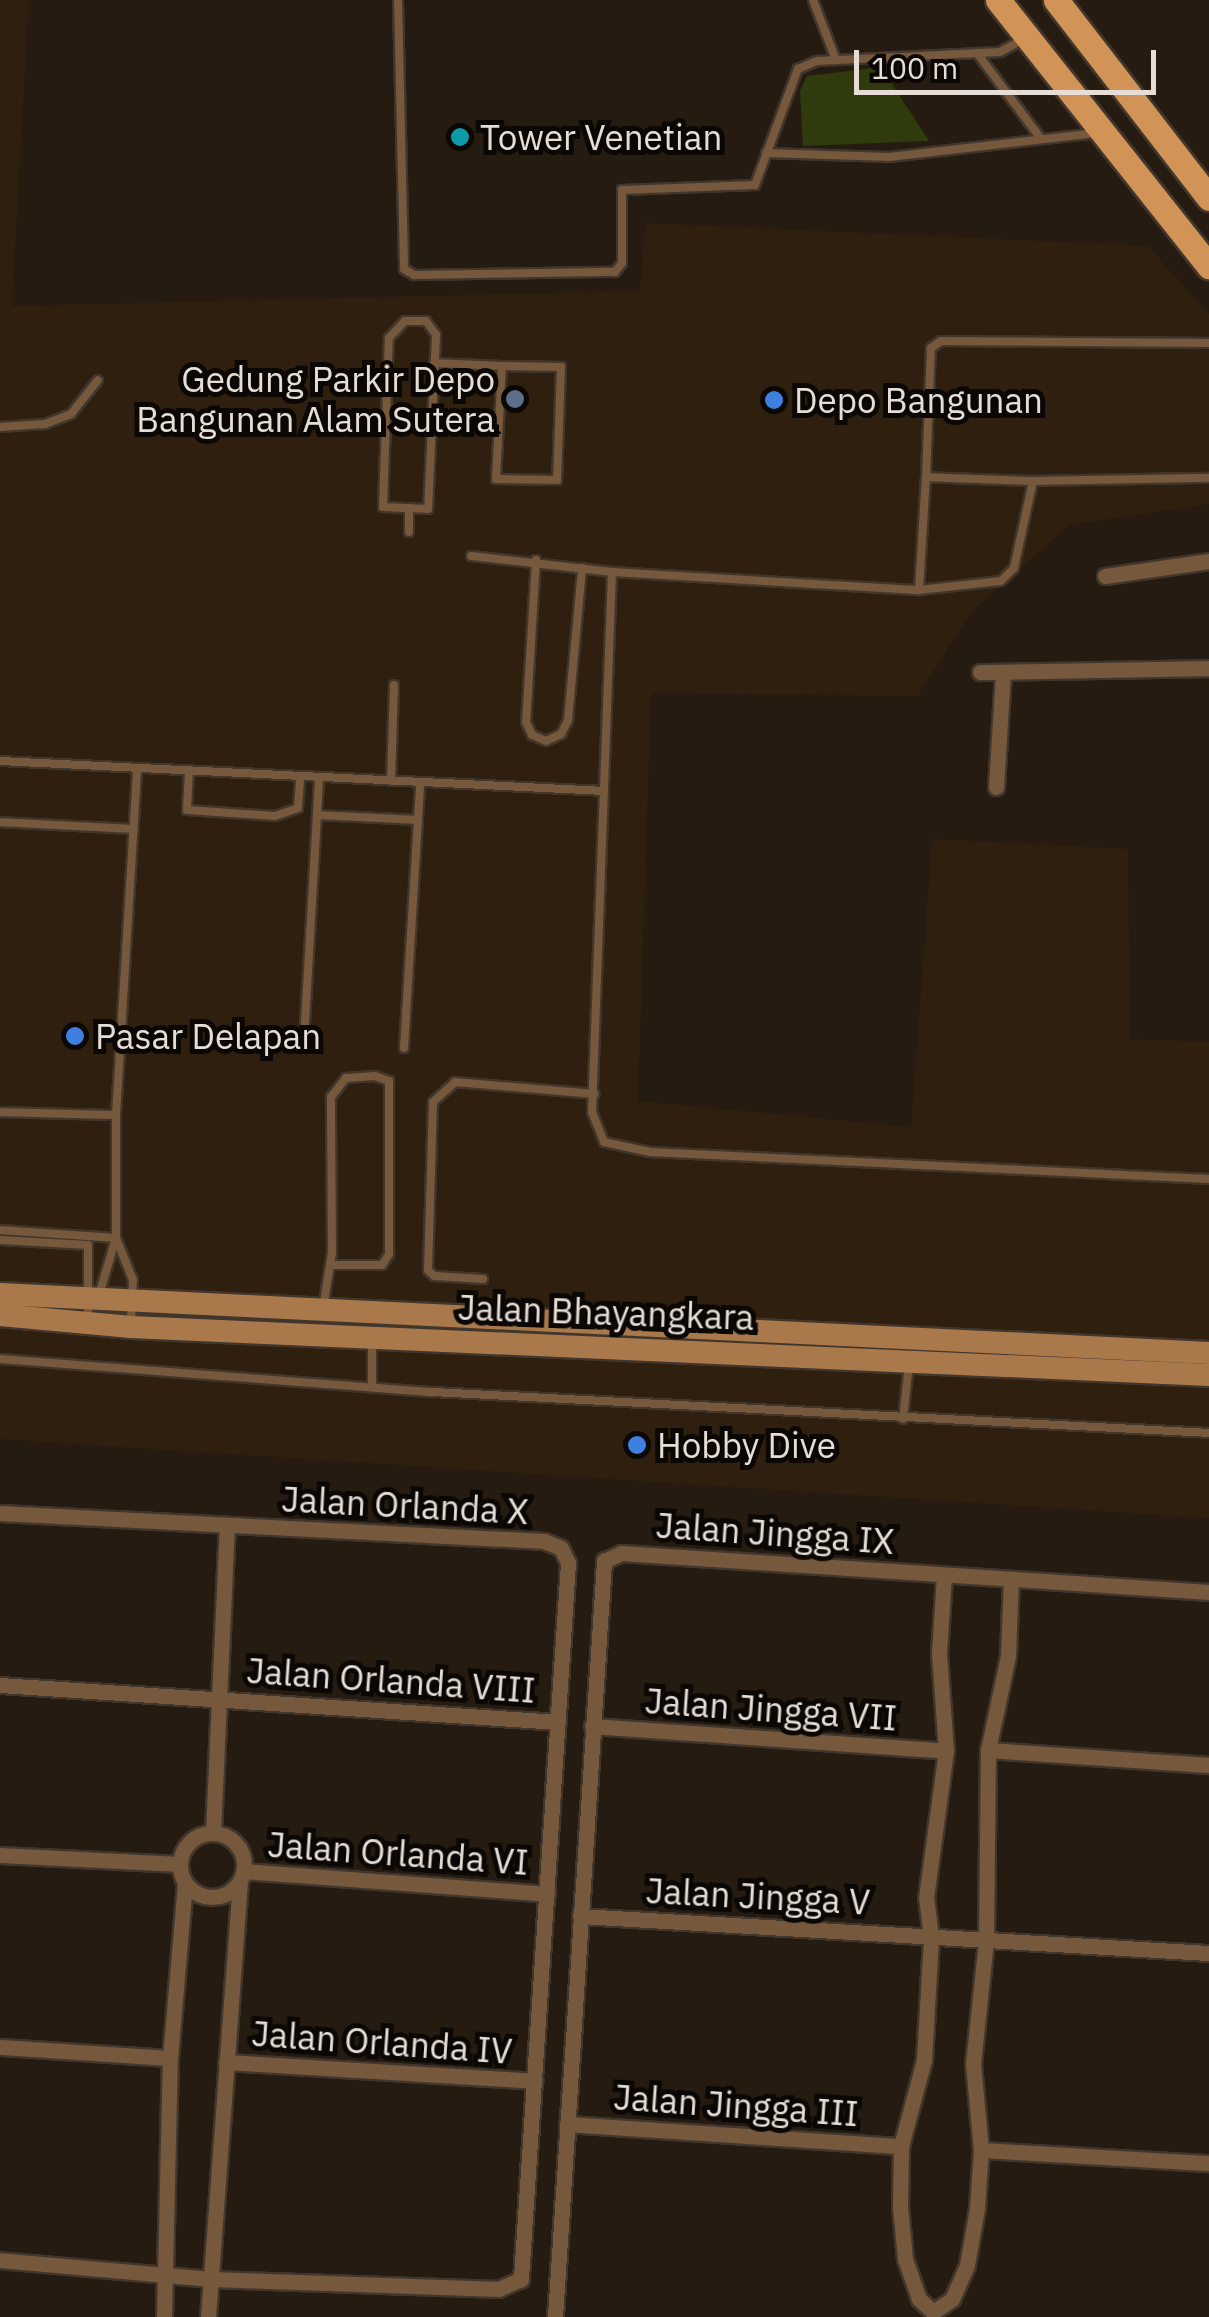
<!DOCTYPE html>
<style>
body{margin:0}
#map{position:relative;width:1209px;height:2317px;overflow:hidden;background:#261b10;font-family:"IBM Plex Sans",sans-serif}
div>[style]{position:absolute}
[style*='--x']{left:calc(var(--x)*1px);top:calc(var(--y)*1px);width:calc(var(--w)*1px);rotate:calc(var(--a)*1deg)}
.built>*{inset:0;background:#2f1f0f}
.green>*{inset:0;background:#2f3a0d}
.roads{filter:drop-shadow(2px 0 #41362c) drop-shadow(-2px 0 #41362c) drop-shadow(0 2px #41362c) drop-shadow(0 -2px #41362c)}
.service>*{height:8px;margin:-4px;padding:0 4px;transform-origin:4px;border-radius:4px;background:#76583d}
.minor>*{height:15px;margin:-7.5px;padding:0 7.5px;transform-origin:7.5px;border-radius:7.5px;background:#76583d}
.minor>.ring{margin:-7.5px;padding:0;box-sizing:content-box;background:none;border:15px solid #76583d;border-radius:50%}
.secondary>*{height:22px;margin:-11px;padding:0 11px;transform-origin:11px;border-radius:11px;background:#a9794c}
.primary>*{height:25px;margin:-12.5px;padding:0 12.5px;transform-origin:12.5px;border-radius:12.5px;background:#d19356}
.dots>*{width:28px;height:28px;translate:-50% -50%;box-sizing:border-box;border:5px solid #0b0704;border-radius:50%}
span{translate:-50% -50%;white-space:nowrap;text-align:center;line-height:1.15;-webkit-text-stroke:10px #0b0704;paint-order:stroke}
.poi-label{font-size:35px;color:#e6ded6}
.left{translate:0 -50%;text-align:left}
.right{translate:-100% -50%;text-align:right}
.street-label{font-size:35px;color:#e6ded6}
.scale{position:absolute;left:854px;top:50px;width:302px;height:45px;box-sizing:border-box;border:5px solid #e6ded6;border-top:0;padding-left:12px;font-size:30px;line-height:35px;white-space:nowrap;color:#e6ded6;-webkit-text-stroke:8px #0b0704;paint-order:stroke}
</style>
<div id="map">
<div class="built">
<i style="clip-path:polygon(0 0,29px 0,12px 306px,640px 291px,645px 223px,1148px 246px,1209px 314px,1209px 504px,1069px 525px,973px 610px,917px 696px,651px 693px,638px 1101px,911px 1127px,932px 839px,1128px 849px,1130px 1039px,1209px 1042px,1209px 1518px,0 1439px)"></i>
</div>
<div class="green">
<i style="clip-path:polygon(881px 67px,929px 141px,803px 146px,800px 91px,807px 76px)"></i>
</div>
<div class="roads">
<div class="service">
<i style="--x:398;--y:0;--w:269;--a:88.7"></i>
<i style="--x:404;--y:269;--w:12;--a:31"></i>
<i style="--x:414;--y:275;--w:201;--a:-0.9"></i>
<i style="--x:615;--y:272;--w:11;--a:-52"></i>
<i style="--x:622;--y:263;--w:73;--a:-90"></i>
<i style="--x:622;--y:190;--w:133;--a:-2.2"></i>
<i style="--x:755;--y:185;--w:124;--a:-69.7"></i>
<i style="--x:798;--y:69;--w:21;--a:-23"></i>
<i style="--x:817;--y:61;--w:183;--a:-2.8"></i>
<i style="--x:1000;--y:52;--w:26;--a:-29"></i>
<i style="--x:813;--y:0;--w:64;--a:69"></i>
<i style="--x:977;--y:53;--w:107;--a:53.3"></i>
<i style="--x:766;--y:153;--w:123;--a:1.9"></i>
<i style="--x:889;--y:157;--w:207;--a:-6.6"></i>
<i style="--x:405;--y:321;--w:21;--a:0"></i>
<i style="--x:426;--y:321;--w:17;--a:54"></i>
<i style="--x:436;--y:335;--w:174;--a:92.6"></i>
<i style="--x:428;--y:509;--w:45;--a:-177.5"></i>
<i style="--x:383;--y:507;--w:169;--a:-88"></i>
<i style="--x:389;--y:338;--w:23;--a:-47"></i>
<i style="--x:434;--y:363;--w:68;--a:2.5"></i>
<i style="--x:502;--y:366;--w:59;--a:1"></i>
<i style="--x:561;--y:367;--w:113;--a:92"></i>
<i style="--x:557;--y:480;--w:61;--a:-179.1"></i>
<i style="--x:496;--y:479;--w:113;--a:-87"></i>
<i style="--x:0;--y:427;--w:45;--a:-3.8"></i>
<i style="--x:45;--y:424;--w:28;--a:-21"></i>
<i style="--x:71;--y:414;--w:43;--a:-51.5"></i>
<i style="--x:1033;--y:481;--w:107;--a:-177.9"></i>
<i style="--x:926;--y:477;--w:129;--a:-87.8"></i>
<i style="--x:931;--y:348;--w:12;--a:-35"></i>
<i style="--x:941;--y:341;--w:268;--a:0.4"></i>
<i style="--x:409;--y:508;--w:24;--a:90"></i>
<i style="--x:471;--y:556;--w:142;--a:6.5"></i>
<i style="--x:612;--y:572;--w:308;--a:3.4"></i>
<i style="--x:919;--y:590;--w:82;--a:-6.3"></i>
<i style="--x:1001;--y:581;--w:18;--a:-45"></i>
<i style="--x:1014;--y:568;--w:89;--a:-77.7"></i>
<i style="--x:1033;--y:481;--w:176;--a:-1"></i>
<i style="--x:536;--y:560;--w:162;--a:93.5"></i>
<i style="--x:526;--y:722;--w:14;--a:65"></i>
<i style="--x:532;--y:735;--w:15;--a:23"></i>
<i style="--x:546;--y:741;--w:17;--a:-25"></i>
<i style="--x:561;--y:734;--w:16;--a:-63"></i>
<i style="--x:568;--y:720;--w:153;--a:-84.7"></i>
<i style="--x:612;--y:572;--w:540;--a:92.12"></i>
<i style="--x:592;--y:1112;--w:32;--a:68"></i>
<i style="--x:604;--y:1142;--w:47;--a:12.3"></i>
<i style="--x:650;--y:1152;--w:560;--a:2.77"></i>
<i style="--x:919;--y:590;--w:113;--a:-86.5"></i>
<i style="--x:0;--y:761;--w:605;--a:2.84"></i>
<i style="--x:189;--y:771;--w:39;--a:93"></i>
<i style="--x:187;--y:810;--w:88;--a:3.9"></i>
<i style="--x:275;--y:816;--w:24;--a:-19"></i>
<i style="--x:298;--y:808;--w:32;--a:-86"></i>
<i style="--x:391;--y:781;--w:96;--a:-88.2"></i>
<i style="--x:317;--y:815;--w:101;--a:2.8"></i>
<i style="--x:0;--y:822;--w:134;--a:3"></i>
<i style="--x:304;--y:1040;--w:263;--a:-86.7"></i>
<i style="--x:404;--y:1048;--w:265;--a:-86.5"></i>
<i style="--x:0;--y:1112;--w:116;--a:1.5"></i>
<i style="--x:0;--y:1230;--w:116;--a:3.9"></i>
<i style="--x:0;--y:1240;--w:88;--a:3.3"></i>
<i style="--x:88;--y:1245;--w:76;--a:90"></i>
<i style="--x:483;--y:1279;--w:49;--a:-176.5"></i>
<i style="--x:434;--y:1276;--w:8;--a:-135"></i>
<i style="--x:428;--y:1270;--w:168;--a:-88.3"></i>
<i style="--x:433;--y:1102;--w:30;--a:-42"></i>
<i style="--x:455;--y:1082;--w:140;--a:4.9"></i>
<i style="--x:99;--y:1295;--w:59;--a:-73.4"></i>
<i style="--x:323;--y:1308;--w:44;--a:-80.8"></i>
<i style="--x:330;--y:1265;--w:12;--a:-81"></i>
<i style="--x:332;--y:1253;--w:156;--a:-90.4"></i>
<i style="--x:331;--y:1097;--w:24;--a:-52"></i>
<i style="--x:346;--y:1078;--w:29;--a:-4"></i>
<i style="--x:375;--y:1076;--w:15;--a:20"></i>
<i style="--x:389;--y:1081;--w:173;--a:90"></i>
<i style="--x:389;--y:1254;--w:13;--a:122"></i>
<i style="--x:382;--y:1265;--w:52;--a:180"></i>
<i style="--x:131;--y:1322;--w:42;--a:-87.3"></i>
<i style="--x:133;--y:1280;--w:45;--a:-112"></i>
<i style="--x:116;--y:1238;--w:123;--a:-90"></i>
<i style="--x:116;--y:1115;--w:347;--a:-86.5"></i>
<i style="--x:0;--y:1359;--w:434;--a:4.4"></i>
<i style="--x:433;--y:1392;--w:777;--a:3.02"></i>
<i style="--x:372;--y:1386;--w:46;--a:-90"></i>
<i style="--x:903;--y:1419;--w:55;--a:-83.8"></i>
</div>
<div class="minor">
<i style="--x:1105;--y:576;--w:105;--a:-8.2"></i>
<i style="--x:980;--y:672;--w:229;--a:-1"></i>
<i style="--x:996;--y:787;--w:115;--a:-86.5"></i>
<i style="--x:0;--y:1513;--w:545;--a:2.95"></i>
<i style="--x:544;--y:1541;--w:18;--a:22"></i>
<i style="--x:561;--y:1548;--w:17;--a:65"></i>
<i style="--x:568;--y:1563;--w:718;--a:93.76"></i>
<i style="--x:521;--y:2279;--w:24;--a:156"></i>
<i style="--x:499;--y:2289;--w:288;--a:-178"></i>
<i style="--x:211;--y:2279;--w:212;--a:-174.9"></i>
<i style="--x:0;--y:1685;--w:559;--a:3.79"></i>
<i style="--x:592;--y:1726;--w:355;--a:4"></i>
<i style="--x:988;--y:1750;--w:222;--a:3.9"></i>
<i style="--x:213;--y:1832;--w:305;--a:-87.4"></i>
<i class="ring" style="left:180px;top:1833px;width:49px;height:49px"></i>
<i style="--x:0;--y:1855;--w:180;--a:2.9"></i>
<i style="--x:244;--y:1871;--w:304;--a:4.3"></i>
<i style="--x:580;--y:1916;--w:630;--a:3.37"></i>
<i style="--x:0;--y:2047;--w:170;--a:3.7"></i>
<i style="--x:226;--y:2062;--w:309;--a:3.5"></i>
<i style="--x:567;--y:2124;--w:335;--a:3.8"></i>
<i style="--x:981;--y:2150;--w:228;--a:3.3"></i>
<i style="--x:933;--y:2312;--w:19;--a:-137"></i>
<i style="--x:919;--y:2299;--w:42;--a:-109.3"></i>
<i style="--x:905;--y:2259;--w:53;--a:-95.4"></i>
<i style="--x:900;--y:2206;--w:60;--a:-89"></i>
<i style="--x:901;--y:2146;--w:89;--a:-75"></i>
<i style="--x:924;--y:2060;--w:123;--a:-86.7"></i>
<i style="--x:931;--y:1937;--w:39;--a:-97"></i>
<i style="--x:926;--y:1898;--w:148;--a:-82.3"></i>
<i style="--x:946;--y:1751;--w:98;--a:-94.1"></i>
<i style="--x:939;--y:1653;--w:78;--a:-86.3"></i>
<i style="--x:933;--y:2312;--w:23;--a:-34"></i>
<i style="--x:952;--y:2299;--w:37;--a:-66"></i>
<i style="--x:967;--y:2265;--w:58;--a:-80"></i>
<i style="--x:977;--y:2208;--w:58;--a:-86.1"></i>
<i style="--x:981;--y:2150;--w:86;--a:-95.3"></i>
<i style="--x:973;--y:2064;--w:125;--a:-84"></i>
<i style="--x:986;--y:1940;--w:190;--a:-89.4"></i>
<i style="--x:988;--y:1750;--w:96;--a:-78"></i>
<i style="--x:1008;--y:1656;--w:77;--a:-87.8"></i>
<i style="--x:164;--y:2317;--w:259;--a:-88.7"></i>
<i style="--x:170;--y:2058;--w:176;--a:-85.1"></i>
<i style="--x:208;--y:2317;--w:436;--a:-85.8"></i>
<i style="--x:555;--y:2317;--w:758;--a:-86.29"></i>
<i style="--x:604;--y:1561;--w:19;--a:-25"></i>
<i style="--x:621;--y:1553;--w:589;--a:3.79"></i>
</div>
<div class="secondary">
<i style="--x:0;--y:1294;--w:1210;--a:2.79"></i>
<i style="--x:0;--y:1315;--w:132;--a:5.2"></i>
<i style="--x:131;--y:1327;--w:1079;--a:2.55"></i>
</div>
<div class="primary">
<i style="--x:998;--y:0;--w:340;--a:51.6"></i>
<i style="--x:1056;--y:0;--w:250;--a:52.3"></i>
</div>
</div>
<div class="dots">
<i style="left:460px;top:137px;background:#0f9aa8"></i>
<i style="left:515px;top:399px;background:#5c6f8a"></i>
<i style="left:774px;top:400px;background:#3f7fe0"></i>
<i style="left:75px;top:1036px;background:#3f7fe0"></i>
<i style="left:637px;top:1445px;background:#3f7fe0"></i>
</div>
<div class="poi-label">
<span class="left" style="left:480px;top:137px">Tower Venetian</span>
<span class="right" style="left:495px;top:399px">Gedung Parkir Depo<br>Bangunan Alam Sutera</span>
<span class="left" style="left:794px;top:400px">Depo Bangunan</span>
<span class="left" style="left:95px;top:1036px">Pasar Delapan</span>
<span class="left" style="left:657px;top:1445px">Hobby Dive</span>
</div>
<div class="street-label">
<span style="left:606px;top:1312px;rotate:2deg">Jalan Bhayangkara</span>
<span style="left:405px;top:1505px;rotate:3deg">Jalan Orlanda X</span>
<span style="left:775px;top:1533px;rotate:4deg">Jalan Jingga IX</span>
<span style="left:391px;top:1680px;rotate:4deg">Jalan Orlanda VIII</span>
<span style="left:771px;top:1709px;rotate:4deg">Jalan Jingga VII</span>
<span style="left:398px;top:1853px;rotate:4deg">Jalan Orlanda VI</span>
<span style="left:758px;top:1896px;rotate:3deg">Jalan Jingga V</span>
<span style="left:382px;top:2042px;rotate:4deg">Jalan Orlanda IV</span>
<span style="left:736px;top:2105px;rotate:4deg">Jalan Jingga III</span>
</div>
<div class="scale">100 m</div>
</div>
